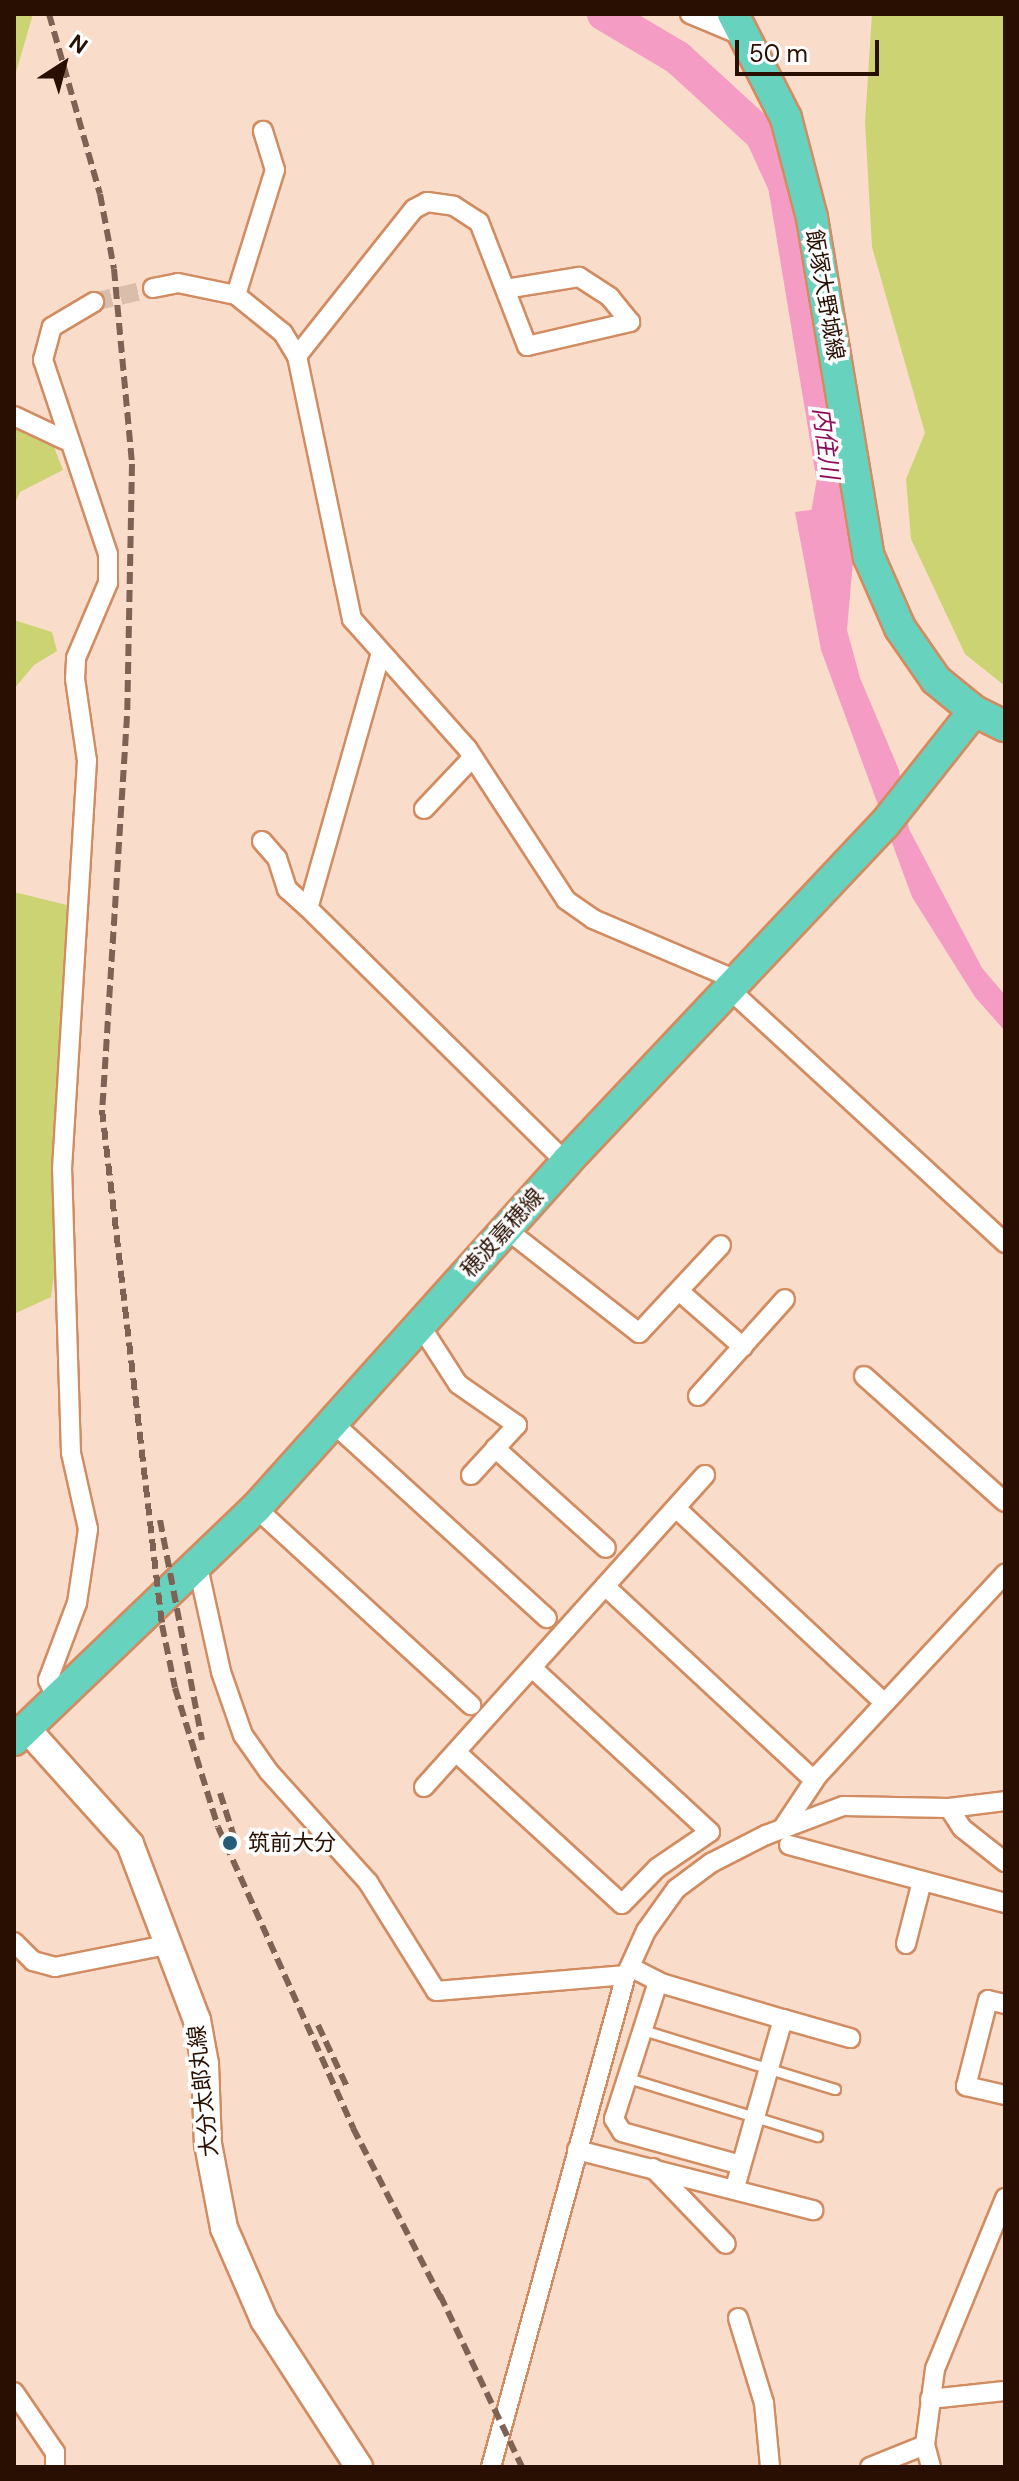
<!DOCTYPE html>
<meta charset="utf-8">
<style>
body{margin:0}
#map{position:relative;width:1019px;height:2481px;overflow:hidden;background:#fadcca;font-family:"DM Sans","Noto Sans JP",sans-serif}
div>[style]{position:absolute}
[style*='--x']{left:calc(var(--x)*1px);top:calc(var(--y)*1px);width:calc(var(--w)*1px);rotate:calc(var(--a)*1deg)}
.green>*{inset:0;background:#ccd372}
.water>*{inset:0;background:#f49cc3}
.river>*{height:34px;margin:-17px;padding:0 17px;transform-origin:17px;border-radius:17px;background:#f49cc3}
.minor-tunnel>*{height:18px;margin-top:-9px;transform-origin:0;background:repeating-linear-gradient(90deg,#dbbdac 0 18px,transparent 0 27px)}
.roads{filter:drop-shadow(2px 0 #d18c61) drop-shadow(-2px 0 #d18c61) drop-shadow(0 2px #d18c61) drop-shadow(0 -2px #d18c61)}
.service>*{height:9px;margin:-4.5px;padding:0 4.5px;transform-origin:4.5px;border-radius:4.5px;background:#fff}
.minor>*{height:18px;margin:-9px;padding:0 9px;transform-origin:9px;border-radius:9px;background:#fff}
.secondary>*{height:26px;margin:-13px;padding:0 13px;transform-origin:13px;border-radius:13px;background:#fff}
.primary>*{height:30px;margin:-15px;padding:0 15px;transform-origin:15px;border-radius:15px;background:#67d3be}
.rail>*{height:6px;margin-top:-3px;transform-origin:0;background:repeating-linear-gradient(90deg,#7e6253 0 12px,transparent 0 18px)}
.dots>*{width:22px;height:22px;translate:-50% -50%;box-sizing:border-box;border:4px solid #fff;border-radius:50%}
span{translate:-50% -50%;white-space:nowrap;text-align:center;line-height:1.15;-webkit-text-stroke:7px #fff;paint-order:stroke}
.street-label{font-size:22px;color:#290f01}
.poi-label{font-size:22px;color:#290f01}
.left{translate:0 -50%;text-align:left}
.water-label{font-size:24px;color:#900a5a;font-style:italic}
.frame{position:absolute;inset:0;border:16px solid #290f01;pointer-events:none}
.north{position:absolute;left:24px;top:24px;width:80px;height:80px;-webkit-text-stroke:6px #fff;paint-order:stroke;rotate:36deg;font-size:22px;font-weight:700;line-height:32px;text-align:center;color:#290f01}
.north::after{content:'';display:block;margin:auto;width:28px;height:36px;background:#290f01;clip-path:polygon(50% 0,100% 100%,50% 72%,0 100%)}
.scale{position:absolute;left:735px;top:40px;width:144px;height:36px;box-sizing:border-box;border:4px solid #290f01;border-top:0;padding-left:10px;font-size:24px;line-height:28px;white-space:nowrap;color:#290f01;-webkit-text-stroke:6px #fff;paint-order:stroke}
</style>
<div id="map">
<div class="green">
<i style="clip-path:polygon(14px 14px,33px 14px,14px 79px)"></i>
<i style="clip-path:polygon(872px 14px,1005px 14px,1005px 686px,965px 654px,911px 539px,906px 479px,925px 433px,872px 247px,865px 122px)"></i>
<i style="clip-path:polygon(14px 428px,54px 447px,63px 470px,20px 492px,14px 505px)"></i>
<i style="clip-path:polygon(14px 620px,52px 632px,57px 651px,34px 665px,14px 689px)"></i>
<i style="clip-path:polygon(14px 892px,67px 905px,52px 1161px,57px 1252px,51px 1297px,14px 1314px)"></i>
</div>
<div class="water">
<i style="clip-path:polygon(848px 505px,854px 549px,847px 630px,860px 678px,899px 770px,909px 829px,982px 968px,1005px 995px,1005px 1031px,975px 997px,912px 897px,821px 650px,795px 512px)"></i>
</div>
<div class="river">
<i style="--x:604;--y:14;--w:86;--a:30.7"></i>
<i style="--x:678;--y:58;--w:114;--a:42.5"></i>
<i style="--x:762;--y:135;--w:55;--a:65.3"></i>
<i style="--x:785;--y:185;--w:299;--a:80.6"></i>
<i style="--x:834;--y:480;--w:57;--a:100.1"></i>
<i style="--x:824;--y:536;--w:16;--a:79"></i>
</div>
<div class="minor-tunnel">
<i style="--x:94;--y:302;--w:61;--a:-13.3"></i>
</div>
<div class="roads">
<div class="service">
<i style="--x:643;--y:2030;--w:201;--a:17.1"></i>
<i style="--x:628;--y:2078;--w:198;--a:17.1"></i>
</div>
<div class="minor">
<i style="--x:690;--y:14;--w:57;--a:22.5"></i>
<i style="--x:153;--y:288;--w:25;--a:-11"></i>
<i style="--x:178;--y:283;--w:59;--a:11.7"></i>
<i style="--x:236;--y:295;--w:60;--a:39"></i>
<i style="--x:283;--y:333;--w:27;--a:59"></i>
<i style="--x:297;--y:356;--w:269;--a:78.2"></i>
<i style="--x:352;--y:619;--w:173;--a:48.3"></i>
<i style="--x:467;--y:748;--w:181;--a:56.9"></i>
<i style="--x:566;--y:900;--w:33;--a:35"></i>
<i style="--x:593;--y:919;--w:155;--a:23.1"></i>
<i style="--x:236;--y:295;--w:131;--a:-72.7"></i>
<i style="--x:275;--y:170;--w:41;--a:-107.1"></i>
<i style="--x:297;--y:356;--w:188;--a:-51.5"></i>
<i style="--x:414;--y:209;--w:15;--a:-28"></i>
<i style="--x:427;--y:202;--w:27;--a:8"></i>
<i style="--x:454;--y:206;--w:30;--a:33"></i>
<i style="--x:479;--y:222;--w:133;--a:68.8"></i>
<i style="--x:527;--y:346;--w:106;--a:-13.1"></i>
<i style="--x:630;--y:322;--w:32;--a:-129"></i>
<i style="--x:610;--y:297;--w:37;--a:-147"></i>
<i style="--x:579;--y:277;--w:74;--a:170.7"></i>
<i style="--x:14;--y:416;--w:56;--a:25.2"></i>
<i style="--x:380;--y:656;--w:262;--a:105.9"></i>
<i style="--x:308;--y:908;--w:362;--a:44.6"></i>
<i style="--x:424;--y:809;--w:71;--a:-46.7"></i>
<i style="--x:262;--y:841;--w:23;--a:49"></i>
<i style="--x:277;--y:858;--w:33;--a:72"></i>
<i style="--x:287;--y:889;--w:28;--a:42"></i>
<i style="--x:728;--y:988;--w:377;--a:42.6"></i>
<i style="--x:506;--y:1229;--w:169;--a:38"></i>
<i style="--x:639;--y:1333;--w:120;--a:-47"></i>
<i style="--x:679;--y:1291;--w:85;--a:41.2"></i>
<i style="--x:420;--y:1325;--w:70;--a:57.2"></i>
<i style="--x:458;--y:1384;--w:72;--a:34.8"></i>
<i style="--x:517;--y:1425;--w:68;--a:132.6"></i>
<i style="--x:864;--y:1376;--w:189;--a:41.8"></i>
<i style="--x:698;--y:1396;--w:130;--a:-48.1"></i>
<i style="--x:332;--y:1422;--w:291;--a:42.4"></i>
<i style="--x:495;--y:1448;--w:149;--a:42"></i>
<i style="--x:256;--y:1508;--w:292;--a:42.5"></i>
<i style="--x:676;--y:1508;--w:284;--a:43.1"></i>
<i style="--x:198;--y:1567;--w:107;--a:77.6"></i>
<i style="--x:221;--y:1672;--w:67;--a:70.8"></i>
<i style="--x:243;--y:1735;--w:45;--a:54.9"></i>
<i style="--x:269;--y:1772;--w:148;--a:48"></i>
<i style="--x:368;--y:1882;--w:128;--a:58"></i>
<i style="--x:436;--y:1991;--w:191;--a:-4.8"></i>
<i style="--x:605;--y:1586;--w:285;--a:42.9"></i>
<i style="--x:57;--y:1700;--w:22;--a:-114"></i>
<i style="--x:48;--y:1680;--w:82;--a:-69.4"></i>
<i style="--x:77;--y:1603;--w:75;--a:-81.5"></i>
<i style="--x:88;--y:1529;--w:78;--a:-102.6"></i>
<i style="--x:71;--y:1453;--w:284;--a:-91.8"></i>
<i style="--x:62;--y:1169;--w:409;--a:-86.5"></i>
<i style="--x:87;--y:761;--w:83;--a:-98.3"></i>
<i style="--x:75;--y:679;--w:21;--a:-87"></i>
<i style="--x:76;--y:658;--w:82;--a:-66.9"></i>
<i style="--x:108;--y:583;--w:29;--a:-90"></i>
<i style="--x:108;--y:554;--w:205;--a:-108.5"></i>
<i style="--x:43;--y:360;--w:34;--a:-75"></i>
<i style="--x:52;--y:327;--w:49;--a:-30.8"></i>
<i style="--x:456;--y:1752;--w:225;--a:42.5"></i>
<i style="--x:622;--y:1904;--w:50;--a:-45.8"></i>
<i style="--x:657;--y:1868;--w:64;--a:-34.2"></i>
<i style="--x:710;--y:1832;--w:242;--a:-137.3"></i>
<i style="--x:424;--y:1787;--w:420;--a:-48"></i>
<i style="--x:949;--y:1808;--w:24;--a:57"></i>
<i style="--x:962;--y:1828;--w:55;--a:38.3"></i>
<i style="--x:784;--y:1826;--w:61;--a:-56.3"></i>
<i style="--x:818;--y:1775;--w:275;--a:-47.1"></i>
<i style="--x:789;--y:1845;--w:224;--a:15"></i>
<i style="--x:14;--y:1942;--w:27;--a:45"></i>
<i style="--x:33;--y:1961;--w:23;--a:15"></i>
<i style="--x:55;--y:1967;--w:118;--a:-11.2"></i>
<i style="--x:906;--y:1944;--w:65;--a:-75.7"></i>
<i style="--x:630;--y:1967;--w:38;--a:27"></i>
<i style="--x:664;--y:1984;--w:124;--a:16.4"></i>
<i style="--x:783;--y:2019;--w:175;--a:105.9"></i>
<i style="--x:658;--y:1982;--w:144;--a:107.8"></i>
<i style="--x:614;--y:2119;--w:15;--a:58"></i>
<i style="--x:622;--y:2132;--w:123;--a:15.5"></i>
<i style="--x:1005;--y:2004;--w:17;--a:-167"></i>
<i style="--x:988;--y:2000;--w:89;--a:104.3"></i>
<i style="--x:966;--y:2086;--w:40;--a:13"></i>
<i style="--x:783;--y:2019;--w:70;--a:15.8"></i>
<i style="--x:577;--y:2150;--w:244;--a:14.3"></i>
<i style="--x:653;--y:2168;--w:105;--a:46.2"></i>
<i style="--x:738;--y:2318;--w:89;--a:73"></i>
<i style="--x:764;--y:2403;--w:64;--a:84.6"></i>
<i style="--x:14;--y:2392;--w:73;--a:55.7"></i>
<i style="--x:55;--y:2452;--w:15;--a:90"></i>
<i style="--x:930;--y:2399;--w:75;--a:-6.1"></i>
<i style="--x:491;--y:2467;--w:510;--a:-74.66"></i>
<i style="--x:626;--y:1975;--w:48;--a:-65.6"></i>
<i style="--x:646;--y:1931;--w:52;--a:-54.5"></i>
<i style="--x:676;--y:1889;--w:44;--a:-36.6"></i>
<i style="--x:711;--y:1863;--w:62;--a:-27"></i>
<i style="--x:766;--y:1835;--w:82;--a:-20.6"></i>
<i style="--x:843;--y:1806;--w:106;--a:1.1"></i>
<i style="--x:949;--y:1808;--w:56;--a:-7.1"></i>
<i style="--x:870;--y:2467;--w:59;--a:-21.8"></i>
<i style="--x:931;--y:2467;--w:23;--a:-105"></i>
<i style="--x:925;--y:2445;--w:77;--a:-82.5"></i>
<i style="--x:935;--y:2369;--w:185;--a:-67.7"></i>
</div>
<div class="secondary">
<i style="--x:26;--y:1728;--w:156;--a:48.1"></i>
<i style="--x:130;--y:1844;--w:188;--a:69.2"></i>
<i style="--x:197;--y:2020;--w:45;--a:79.7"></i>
<i style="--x:205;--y:2064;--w:80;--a:87.9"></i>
<i style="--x:208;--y:2144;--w:86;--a:79.2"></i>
<i style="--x:224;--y:2228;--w:100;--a:66.5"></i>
<i style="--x:264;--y:2320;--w:175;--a:57.1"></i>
</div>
<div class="primary">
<i style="--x:733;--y:14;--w:117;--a:63"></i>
<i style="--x:786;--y:118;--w:103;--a:75.4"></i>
<i style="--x:812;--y:218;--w:344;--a:80.5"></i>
<i style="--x:869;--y:557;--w:77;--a:66.4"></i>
<i style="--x:900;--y:628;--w:63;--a:55.3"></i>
<i style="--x:936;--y:680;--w:49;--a:39.2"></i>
<i style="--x:974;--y:711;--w:34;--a:26"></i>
<i style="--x:14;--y:1740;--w:335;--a:-43.8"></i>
<i style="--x:256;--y:1508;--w:465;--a:-48.1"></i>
<i style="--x:566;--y:1162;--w:463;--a:-46.7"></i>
<i style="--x:884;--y:825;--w:145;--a:-51.7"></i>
</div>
</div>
<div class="rail">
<i style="--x:49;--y:14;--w:187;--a:74.2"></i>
<i style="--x:100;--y:194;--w:76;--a:79.4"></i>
<i style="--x:114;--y:269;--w:196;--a:84.7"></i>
<i style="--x:132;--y:464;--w:252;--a:91.1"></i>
<i style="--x:127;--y:716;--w:395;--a:93.6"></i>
<i style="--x:102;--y:1110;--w:518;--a:83.35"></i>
<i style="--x:162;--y:1625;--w:64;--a:78.3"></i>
<i style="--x:175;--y:1688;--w:145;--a:72.8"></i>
<i style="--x:218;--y:1827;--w:330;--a:65.8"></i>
<i style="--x:353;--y:2128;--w:198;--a:62.7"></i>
<i style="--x:160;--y:1520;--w:224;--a:79.2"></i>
<i style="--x:220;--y:1793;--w:56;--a:72.2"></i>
<i style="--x:318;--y:2025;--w:68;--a:64.9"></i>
<i style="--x:440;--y:2295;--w:191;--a:64.5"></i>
</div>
<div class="dots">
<i style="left:230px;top:1843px;background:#255c77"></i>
</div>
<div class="street-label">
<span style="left:825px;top:295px;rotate:80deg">飯塚大野城線</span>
<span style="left:502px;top:1233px;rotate:-48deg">穂波嘉穂線</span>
<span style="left:203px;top:2091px;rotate:-96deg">大分太郎丸線</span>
</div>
<div class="poi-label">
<span class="left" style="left:248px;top:1843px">筑前大分</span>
</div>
<div class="water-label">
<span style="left:826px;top:443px;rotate:83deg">内住川</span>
</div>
<div class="frame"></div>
<div class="north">N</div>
<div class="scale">50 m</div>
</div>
